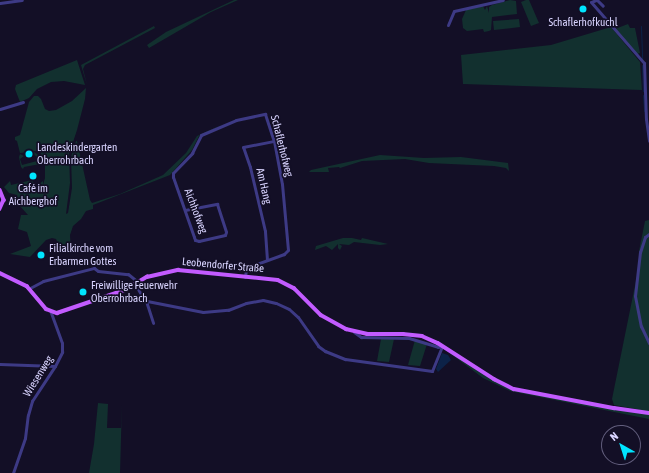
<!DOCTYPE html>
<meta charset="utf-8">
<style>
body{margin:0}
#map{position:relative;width:649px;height:473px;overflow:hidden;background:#130f26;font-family:"Asap Condensed",sans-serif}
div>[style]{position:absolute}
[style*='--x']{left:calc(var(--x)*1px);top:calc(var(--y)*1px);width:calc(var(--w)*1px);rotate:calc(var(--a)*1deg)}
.green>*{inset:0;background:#12302f}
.water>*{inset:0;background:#0c2248}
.stream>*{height:1px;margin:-0.5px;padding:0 0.5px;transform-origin:0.5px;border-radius:0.5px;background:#0c2248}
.minor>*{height:3px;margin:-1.5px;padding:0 1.5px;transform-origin:1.5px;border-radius:1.5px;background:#3d3a85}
.major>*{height:3.5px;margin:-1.75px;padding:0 1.75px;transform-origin:1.75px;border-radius:1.75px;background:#c25bff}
.dots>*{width:11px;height:11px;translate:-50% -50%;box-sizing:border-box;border:2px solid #130f26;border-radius:50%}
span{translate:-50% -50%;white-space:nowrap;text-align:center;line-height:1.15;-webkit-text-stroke:3.5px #130f26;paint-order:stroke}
.poi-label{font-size:11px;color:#d9d4ff}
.left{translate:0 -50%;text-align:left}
.street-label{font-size:11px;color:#d9d4ff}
.north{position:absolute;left:601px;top:425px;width:40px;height:40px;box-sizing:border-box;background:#130f26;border:1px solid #625e7d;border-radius:50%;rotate:321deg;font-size:11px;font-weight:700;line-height:16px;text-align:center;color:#d9d4ff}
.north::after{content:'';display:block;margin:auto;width:14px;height:18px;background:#00e5ff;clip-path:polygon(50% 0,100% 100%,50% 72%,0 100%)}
</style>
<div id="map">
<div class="green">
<i style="clip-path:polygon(234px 0,238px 0,211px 12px,149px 48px,147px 45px,166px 32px)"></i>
<i style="clip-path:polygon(510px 0,516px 1px,517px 14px,492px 17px,491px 30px,489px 31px,484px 32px,483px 29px,467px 31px,463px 28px,462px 19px,466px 10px,483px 6px,485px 10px,487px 6px,489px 13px,489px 7px,492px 5px)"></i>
<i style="clip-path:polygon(526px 0,529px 0,539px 23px,531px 26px,521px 2px)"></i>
<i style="clip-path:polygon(519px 19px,520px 27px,494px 30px,493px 21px)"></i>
<i style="clip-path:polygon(628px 24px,630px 28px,635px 28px,640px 53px,637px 54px,615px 29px)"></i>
<i style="clip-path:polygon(154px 26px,155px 28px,85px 65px,83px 69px,87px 85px,81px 65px)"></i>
<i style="clip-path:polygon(611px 27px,640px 62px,642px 90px,463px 84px,461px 55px,551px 45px)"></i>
<i style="clip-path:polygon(77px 60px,85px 85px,64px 81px,51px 82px,37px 89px,29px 98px,20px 102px,15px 89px,16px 85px)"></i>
<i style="clip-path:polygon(86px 88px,85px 99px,77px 130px,69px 154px,70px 183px,66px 214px,68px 213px,72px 188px,71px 157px,76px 141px,77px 141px,90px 200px,92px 203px,120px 194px,163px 175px,186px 153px,197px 136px,223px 124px,199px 136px,192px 150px,170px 175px,93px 205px,93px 209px,86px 211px,81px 219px,73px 226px,70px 235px,71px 252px,63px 253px,56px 239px,52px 238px,46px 240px,30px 257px,10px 254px,31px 246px,27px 232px,18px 229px,21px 215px,28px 215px,19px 205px,17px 195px,9px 193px,4px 187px,10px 181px,11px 185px,32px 180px,36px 186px,43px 181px,43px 185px,45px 178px,45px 166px,40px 151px,33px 151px,38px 155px,40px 164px,24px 167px,23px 169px,21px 167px,19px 157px,20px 154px,24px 156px,20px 159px,22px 165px,37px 161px,36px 156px,29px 152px,20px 153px,17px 141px,15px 140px,15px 137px,20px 135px,29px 102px,34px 96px,38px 96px,41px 99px,45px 109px,49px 111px,56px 110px,72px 101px)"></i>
<i style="clip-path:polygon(380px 155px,424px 158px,461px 157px,508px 163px,509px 171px,506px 168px,494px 166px,429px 163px,405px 159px,362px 161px,340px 168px,339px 167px,328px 168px,329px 172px,309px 172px,311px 170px)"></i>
<i style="clip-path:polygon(649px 220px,649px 419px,510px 391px,483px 378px,443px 348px,508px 388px,562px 400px,640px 413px,641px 410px,614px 405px,612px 399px,641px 256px,639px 251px,645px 221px)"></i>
<i style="clip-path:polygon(343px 238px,352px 238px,361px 240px,362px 238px,388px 244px,380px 245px,354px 242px,349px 245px,339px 244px,342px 246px,340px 250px,338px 248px,338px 244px,332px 250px,326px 246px,315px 250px,316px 246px)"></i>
<i style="clip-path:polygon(381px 339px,394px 339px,389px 362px,377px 361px)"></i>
<i style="clip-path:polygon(415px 340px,427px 344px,420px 366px,408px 365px)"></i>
<i style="clip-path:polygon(122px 402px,120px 473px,89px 473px,94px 444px,98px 403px,108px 404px,107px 428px,121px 428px)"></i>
</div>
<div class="water">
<i style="clip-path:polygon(442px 353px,448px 355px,451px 360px,438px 372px,436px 369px)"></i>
</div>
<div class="stream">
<i style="--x:641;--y:26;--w:33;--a:88"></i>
<i style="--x:642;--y:65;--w:26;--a:88"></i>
<i style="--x:643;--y:95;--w:16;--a:86"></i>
</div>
<div class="minor">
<i style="--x:596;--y:0;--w:5;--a:158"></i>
<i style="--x:591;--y:2;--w:81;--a:49"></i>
<i style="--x:644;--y:63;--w:56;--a:88"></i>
<i style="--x:646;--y:119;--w:22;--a:82"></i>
<i style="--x:597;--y:0;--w:8;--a:45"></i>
<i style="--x:0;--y:3;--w:22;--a:-8"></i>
<i style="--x:448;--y:25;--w:15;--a:-67"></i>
<i style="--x:454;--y:11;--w:50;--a:-12.7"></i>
<i style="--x:0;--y:109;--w:24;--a:-17"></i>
<i style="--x:185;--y:210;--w:33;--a:-11"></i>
<i style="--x:217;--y:204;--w:29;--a:72"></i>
<i style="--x:226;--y:232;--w:3;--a:108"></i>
<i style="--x:225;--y:235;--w:27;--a:167"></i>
<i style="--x:199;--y:241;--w:4;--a:-166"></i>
<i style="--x:195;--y:240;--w:3;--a:-108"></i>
<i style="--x:194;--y:237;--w:64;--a:-109.3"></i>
<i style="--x:173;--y:177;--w:4;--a:-90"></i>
<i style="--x:173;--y:173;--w:28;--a:-46"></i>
<i style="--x:192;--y:153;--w:20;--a:-63"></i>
<i style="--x:201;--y:135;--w:38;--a:-23"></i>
<i style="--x:236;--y:120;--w:30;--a:-12"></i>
<i style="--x:265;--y:114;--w:28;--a:72"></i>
<i style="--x:274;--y:141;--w:44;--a:79.5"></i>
<i style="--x:282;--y:184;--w:66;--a:84.8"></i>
<i style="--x:288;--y:250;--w:6;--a:135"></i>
<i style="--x:284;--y:254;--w:37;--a:160"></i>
<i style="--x:249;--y:267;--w:4;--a:146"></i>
<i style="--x:246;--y:269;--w:8;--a:97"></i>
<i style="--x:649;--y:234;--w:5;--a:143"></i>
<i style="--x:645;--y:237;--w:16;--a:108"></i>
<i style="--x:640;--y:252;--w:44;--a:96.5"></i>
<i style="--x:635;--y:296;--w:31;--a:79"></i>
<i style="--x:641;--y:326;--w:19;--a:65"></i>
<i style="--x:267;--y:260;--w:29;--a:-94"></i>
<i style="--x:265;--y:231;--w:66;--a:-103.2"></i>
<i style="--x:250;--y:167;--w:21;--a:-109"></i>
<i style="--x:243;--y:147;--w:32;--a:-11"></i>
<i style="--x:135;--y:284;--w:16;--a:60"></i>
<i style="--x:143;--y:298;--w:5;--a:37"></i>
<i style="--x:147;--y:301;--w:57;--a:11.1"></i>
<i style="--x:203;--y:312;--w:25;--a:-5"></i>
<i style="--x:228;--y:310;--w:19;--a:-21"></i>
<i style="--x:246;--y:303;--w:17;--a:-10"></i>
<i style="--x:263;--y:300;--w:13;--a:13"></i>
<i style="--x:276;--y:303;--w:14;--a:25"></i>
<i style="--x:289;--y:309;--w:12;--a:42"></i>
<i style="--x:298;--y:317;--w:35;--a:55"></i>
<i style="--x:318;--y:346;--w:9;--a:36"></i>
<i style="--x:325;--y:351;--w:22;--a:22"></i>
<i style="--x:345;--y:359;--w:88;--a:7.9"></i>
<i style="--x:432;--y:371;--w:27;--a:-68"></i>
<i style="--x:30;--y:288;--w:15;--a:-28"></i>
<i style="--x:43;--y:281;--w:53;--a:-14.3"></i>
<i style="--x:94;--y:268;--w:5;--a:37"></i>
<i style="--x:98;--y:271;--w:30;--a:6"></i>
<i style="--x:128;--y:274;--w:13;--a:39"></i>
<i style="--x:146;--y:301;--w:23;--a:72"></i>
<i style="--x:354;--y:332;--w:9;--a:36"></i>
<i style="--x:361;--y:337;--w:48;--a:1.2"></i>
<i style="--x:409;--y:338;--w:30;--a:17"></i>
<i style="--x:438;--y:347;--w:4;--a:-14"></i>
<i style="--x:0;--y:364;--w:55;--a:2.1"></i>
<i style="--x:13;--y:473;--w:37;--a:-71"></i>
<i style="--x:25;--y:438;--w:23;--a:-83"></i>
<i style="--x:28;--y:415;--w:15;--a:-74"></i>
<i style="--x:32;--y:401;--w:42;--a:-56.7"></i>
<i style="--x:55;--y:366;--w:16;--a:-63"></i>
<i style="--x:62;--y:352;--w:9;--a:-90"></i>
<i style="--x:62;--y:343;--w:33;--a:-110"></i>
</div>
<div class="major">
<i style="--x:0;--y:190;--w:11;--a:68"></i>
<i style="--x:4;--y:200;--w:10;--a:114"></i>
<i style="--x:0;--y:273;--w:30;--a:26"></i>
<i style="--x:27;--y:286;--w:30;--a:50"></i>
<i style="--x:46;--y:309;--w:12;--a:20"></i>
<i style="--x:57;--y:313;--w:72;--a:-18.7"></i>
<i style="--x:125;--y:290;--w:26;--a:-31"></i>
<i style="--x:147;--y:277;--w:32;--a:-13"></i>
<i style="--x:178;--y:270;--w:100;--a:5.7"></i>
<i style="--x:278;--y:280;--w:18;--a:27"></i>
<i style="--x:294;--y:288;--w:38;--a:45"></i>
<i style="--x:321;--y:315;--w:29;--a:29"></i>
<i style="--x:346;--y:329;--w:22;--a:13"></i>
<i style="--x:367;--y:334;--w:36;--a:0"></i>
<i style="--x:403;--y:334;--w:19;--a:6"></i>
<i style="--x:422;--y:336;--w:17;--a:24"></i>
<i style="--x:438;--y:343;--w:67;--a:32.7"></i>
<i style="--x:494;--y:379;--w:22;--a:27"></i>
<i style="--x:514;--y:389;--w:102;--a:10.8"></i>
<i style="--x:614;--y:408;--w:35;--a:8"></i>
</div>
<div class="dots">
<i style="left:583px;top:9px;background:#00e5ff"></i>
<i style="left:29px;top:154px;background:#00e5ff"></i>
<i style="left:33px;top:176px;background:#00e5ff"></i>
<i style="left:41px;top:255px;background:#00e5ff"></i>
<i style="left:83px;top:292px;background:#00e5ff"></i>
</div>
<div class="poi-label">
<span style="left:583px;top:22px">Schaflerhofkuchl</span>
<span class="left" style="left:37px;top:154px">Landeskindergarten<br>Oberrohrbach</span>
<span style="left:33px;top:195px">Café im<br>Aichberghof</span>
<span class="left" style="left:49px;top:255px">Filialkirche vom<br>Erbarmen Gottes</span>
<span class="left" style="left:91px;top:292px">Freiwillige Feuerwehr<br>Oberrohrbach</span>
</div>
<div class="street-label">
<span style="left:282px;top:146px;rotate:76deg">Schaflerhofweg</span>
<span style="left:264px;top:186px;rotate:77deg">Am Hang</span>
<span style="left:196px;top:211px;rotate:69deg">Aichhofweg</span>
<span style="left:223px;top:265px;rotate:5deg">Leobendorfer Straße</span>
<span style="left:38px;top:376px;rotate:-58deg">Wiesenweg</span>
</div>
<div class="north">N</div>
</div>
